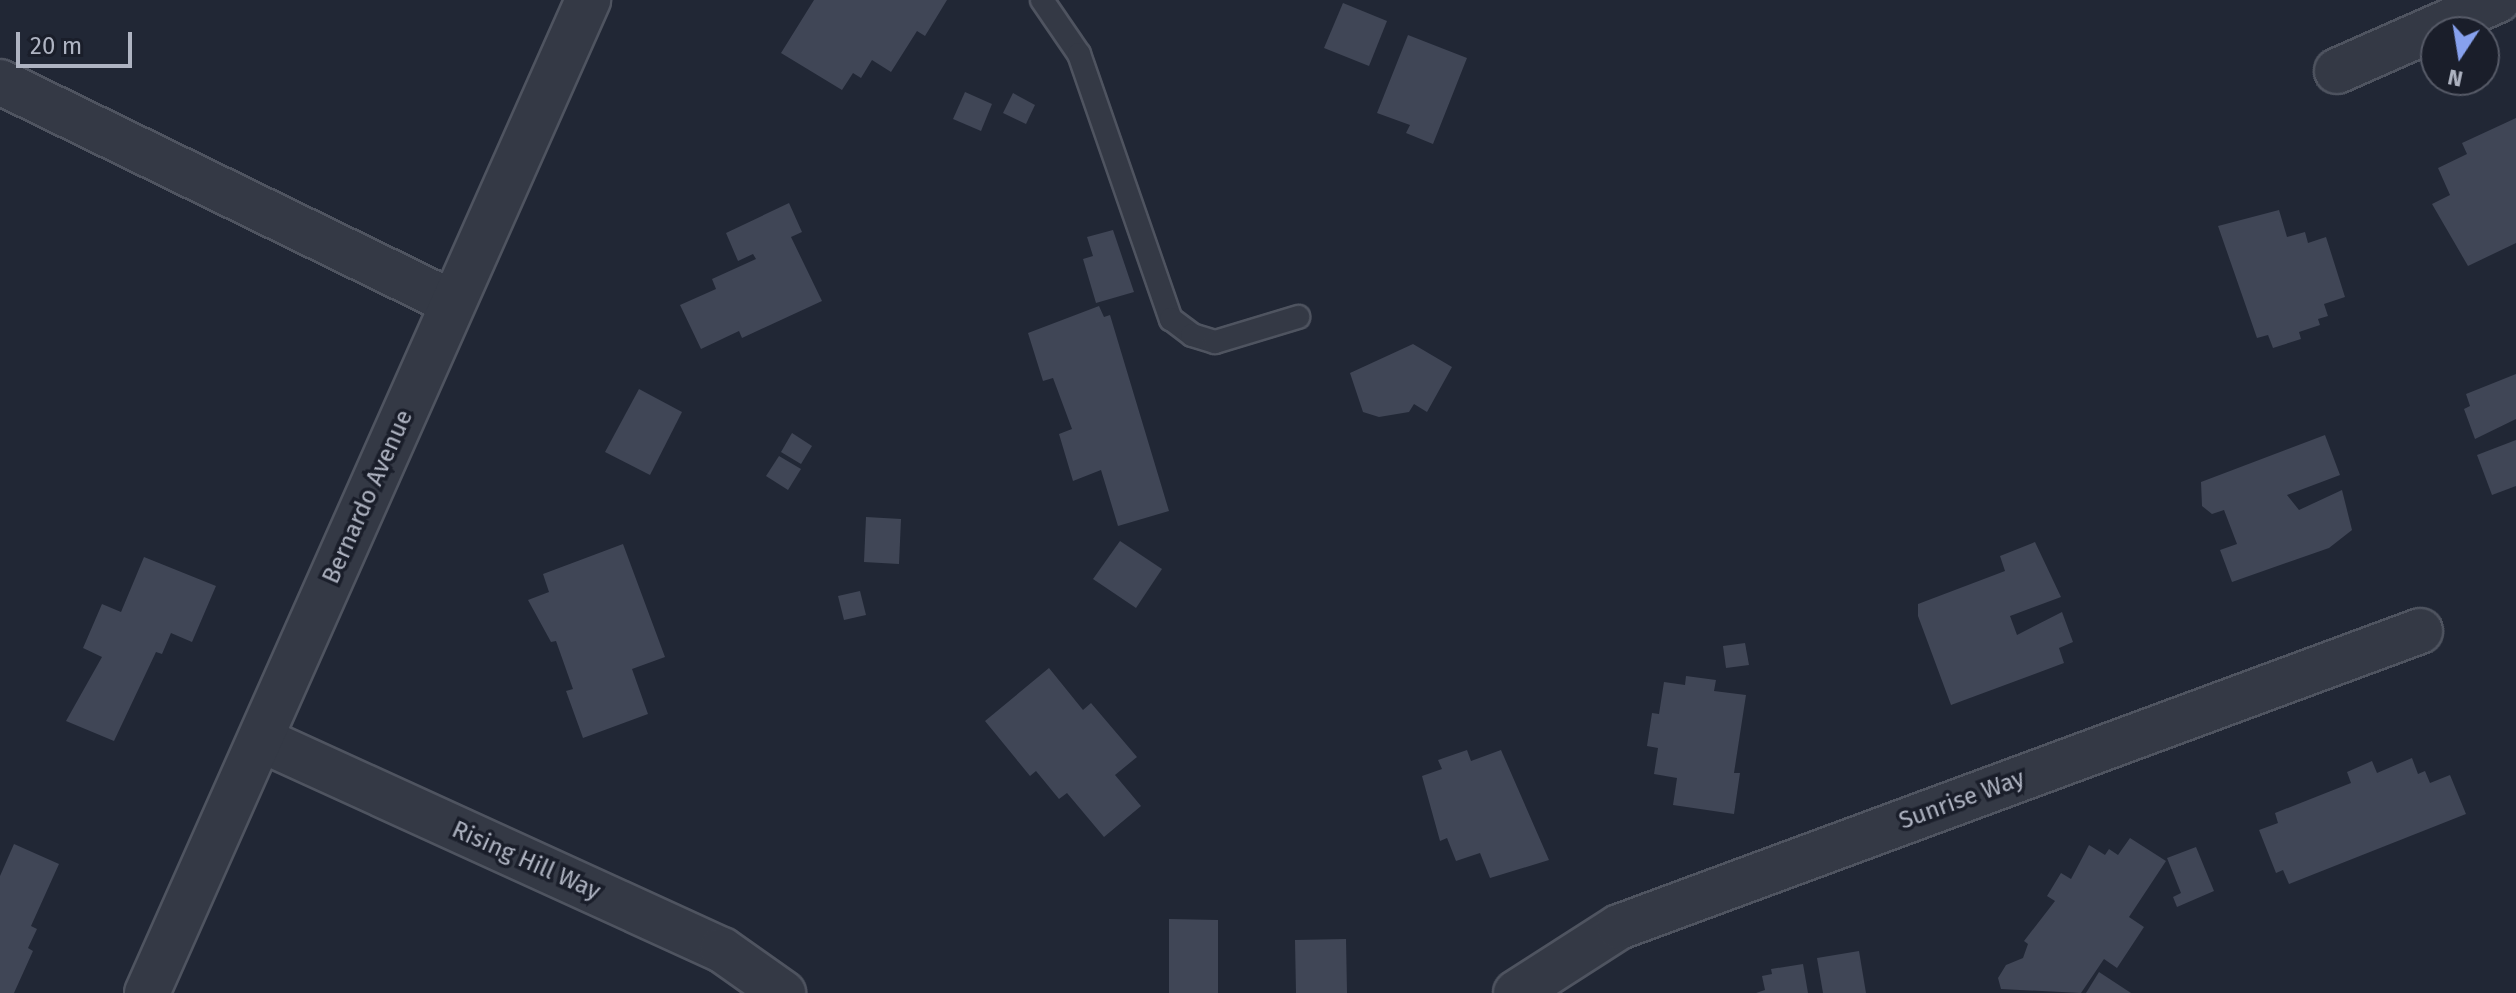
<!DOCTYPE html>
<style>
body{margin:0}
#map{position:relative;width:2516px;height:993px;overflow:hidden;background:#212735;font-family:"Fira Sans",sans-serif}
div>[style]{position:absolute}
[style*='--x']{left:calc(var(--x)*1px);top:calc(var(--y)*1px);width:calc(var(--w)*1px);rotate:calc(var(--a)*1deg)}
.building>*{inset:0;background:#404656}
.roads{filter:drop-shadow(2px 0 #4f5460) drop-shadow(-2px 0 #4f5460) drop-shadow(0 2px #4f5460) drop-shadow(0 -2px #4f5460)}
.service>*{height:22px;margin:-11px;padding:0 11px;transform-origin:11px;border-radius:11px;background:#343945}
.minor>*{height:44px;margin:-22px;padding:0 22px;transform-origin:22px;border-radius:22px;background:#343945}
.tertiary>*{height:44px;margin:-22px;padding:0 22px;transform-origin:22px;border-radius:22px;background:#343945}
span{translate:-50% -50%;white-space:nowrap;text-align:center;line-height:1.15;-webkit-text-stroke:7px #1a1e2a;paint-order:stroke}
.street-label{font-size:24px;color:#afb4c2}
.north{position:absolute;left:2420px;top:16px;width:80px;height:80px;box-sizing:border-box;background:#1a1e2a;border:2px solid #565a67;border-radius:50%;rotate:192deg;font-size:22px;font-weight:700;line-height:32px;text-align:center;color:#afb4c2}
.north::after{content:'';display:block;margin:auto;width:28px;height:36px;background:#87a1ee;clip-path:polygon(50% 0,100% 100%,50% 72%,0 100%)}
.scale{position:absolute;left:16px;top:32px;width:116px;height:36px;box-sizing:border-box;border:4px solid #afb4c2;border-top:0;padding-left:10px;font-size:24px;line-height:28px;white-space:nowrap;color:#afb4c2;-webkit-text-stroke:6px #1a1e2a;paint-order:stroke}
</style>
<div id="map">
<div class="building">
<i style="clip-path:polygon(814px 0,947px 0,925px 36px,917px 31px,891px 72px,872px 60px,861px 78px,853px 73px,842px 90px,781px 53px)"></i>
<i style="clip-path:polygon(1343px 3px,1387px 21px,1369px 66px,1324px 48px)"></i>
<i style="clip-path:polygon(1408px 35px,1467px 58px,1433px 144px,1406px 133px,1410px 125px,1377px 113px)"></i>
<i style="clip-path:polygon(965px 92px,992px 104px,981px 131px,953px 119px)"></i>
<i style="clip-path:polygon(1013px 93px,1035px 105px,1026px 124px,1003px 113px)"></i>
<i style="clip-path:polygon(2516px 118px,2516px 243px,2468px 266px,2432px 204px,2450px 195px,2438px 168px,2467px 154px,2462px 143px)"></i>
<i style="clip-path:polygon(789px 203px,802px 232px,791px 237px,822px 301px,742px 338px,739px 331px,701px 349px,680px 305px,716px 289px,712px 279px,756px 259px,753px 254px,738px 261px,726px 233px)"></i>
<i style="clip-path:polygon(2279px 210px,2287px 237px,2305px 232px,2308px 243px,2326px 237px,2345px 297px,2324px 304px,2328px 316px,2318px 319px,2320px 325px,2299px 332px,2301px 339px,2273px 348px,2268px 335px,2257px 338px,2218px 226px)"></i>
<i style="clip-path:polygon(1113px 230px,1134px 292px,1096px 303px,1083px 259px,1093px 256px,1087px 237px)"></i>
<i style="clip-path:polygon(1099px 306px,1104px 317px,1110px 315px,1169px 511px,1118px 526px,1101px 470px,1073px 481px,1059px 434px,1072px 429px,1053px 378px,1043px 381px,1028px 333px)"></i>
<i style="clip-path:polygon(1413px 344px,1452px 367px,1427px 412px,1414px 404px,1409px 412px,1379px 417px,1363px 412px,1350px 373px)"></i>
<i style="clip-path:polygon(2516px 374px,2516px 419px,2475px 439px,2464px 409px,2470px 406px,2466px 394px)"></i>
<i style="clip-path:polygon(639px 389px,682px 412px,650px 475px,605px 452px)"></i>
<i style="clip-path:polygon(792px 433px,812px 446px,801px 464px,781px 452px)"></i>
<i style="clip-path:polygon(2325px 435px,2340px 475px,2287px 495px,2299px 510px,2342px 490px,2352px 530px,2329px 548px,2232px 582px,2220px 550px,2237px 544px,2224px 510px,2212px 514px,2202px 506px,2201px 482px)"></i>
<i style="clip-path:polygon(2516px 440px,2516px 486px,2492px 495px,2477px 455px)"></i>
<i style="clip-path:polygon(779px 456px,801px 469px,788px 490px,766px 476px)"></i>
<i style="clip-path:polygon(866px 517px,901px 519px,899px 564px,864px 562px)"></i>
<i style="clip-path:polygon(1120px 541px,1162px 569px,1136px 608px,1093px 579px)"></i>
<i style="clip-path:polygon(2035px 542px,2061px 597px,2010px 616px,2017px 635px,2062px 612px,2073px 642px,2059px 648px,2064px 663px,1951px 705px,1918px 616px,1918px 604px,2005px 571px,2000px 556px)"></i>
<i style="clip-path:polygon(623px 544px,665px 657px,632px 669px,648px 714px,583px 738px,566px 691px,573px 689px,556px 641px,551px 642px,528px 600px,549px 592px,543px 574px)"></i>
<i style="clip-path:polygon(144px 557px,216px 586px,192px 642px,171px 633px,162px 654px,156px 652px,114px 741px,66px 721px,102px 657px,83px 648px,102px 604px,121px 612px)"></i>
<i style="clip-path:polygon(860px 591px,866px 615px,844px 620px,838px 596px)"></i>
<i style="clip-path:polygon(1745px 643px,1749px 665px,1726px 668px,1723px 646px)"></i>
<i style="clip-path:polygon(1049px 668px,1083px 710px,1091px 703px,1137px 757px,1115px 775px,1141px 806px,1104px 837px,1067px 793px,1059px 799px,1036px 771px,1030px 776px,985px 721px)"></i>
<i style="clip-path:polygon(1686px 676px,1716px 680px,1714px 691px,1746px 695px,1734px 773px,1740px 773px,1734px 814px,1673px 805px,1677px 778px,1654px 774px,1658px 748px,1647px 746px,1652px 713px,1659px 714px,1664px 682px,1685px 685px)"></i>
<i style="clip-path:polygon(1467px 750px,1471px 761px,1501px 750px,1549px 860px,1490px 878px,1480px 853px,1456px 861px,1447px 838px,1440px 841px,1422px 776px,1442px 769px,1438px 760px)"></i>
<i style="clip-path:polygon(2412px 758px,2418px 774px,2425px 771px,2430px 783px,2450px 775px,2466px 814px,2289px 884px,2283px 870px,2276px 873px,2259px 830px,2278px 823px,2275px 813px,2351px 783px,2347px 772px,2372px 761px,2377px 773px)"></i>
<i style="clip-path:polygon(2130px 838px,2166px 861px,2129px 917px,2144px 927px,2117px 968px,2104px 959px,2081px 993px,2001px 989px,1998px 978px,2006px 965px,2023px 958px,2028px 944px,2024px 941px,2055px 901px,2047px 896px,2061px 873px,2071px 879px,2089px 845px,2105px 855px,2109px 849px,2118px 855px)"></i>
<i style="clip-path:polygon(14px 844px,59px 864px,31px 926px,37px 929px,28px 948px,33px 951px,14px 993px,0 993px,0 876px)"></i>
<i style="clip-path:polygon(2196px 847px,2214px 891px,2177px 907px,2173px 897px,2181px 893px,2167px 858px)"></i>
<i style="clip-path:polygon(1169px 919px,1218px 920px,1218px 993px,1169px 993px)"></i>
<i style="clip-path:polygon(1346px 939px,1347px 993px,1296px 993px,1295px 940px)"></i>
<i style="clip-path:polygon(1859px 951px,1866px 993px,1823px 993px,1817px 958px)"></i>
<i style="clip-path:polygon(1803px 964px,1808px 993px,1756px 993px,1765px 990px,1762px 976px,1772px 974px,1771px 969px)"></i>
<i style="clip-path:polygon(2099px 972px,2131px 993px,2086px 993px)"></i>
</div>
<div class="roads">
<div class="service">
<i style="--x:1042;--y:0;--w:65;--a:55.6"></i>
<i style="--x:1079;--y:54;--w:281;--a:70.9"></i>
<i style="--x:1171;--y:319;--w:26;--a:37"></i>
<i style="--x:1192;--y:335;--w:24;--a:17"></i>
<i style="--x:1215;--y:342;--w:87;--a:-16.8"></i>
</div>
<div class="minor">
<i style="--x:2337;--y:71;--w:176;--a:-23.8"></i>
<i style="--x:0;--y:82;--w:504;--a:26.01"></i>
<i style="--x:262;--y:740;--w:506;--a:24.54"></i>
<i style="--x:722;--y:950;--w:75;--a:35.2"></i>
<i style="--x:1516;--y:993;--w:122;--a:-32.7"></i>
<i style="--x:1619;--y:927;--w:854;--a:-20.28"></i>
</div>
<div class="tertiary">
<i style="--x:147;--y:993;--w:1087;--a:-66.05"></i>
</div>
</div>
<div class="street-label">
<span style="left:368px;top:497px;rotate:-66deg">Bernardo Avenue</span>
<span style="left:1962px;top:800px;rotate:-20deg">Sunrise Way</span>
<span style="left:526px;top:861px;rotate:24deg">Rising Hill Way</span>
</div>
<div class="north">N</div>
<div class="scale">20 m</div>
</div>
